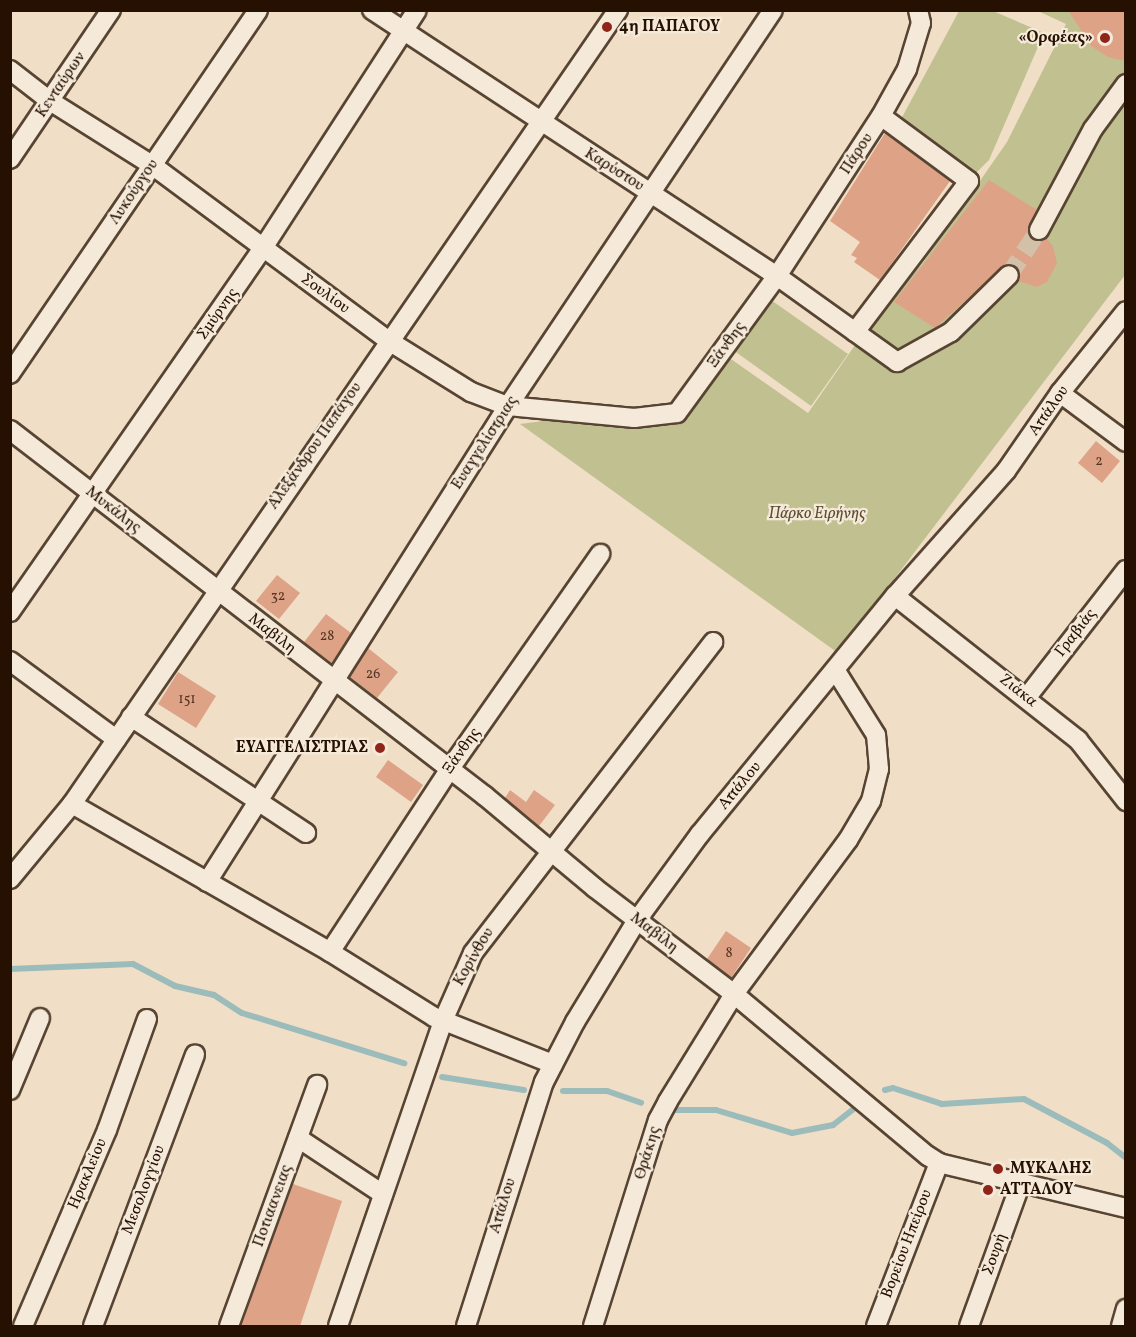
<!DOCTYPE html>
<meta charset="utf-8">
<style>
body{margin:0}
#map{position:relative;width:1136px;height:1337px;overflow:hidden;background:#f0dfc6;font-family:Vollkorn,serif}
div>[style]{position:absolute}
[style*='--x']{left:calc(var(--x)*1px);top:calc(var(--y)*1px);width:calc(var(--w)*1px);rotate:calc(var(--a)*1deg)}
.green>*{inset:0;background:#c1c090}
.stream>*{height:6px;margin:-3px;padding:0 3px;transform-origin:3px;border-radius:3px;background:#9bbcbb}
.building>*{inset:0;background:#dea286}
.minor-tunnel>*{height:18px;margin-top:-9px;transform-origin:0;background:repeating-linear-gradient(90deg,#d2c0a8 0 18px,transparent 0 27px)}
.roads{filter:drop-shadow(2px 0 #584432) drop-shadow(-2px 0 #584432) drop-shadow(0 2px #584432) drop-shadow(0 -2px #584432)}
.minor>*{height:18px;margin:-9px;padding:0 9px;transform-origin:9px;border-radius:9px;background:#f5eada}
.dots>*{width:16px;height:16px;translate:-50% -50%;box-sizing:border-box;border:3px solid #f5eada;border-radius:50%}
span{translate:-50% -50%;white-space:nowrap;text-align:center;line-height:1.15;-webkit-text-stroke:4.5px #f5eada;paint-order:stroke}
.number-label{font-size:14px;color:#533422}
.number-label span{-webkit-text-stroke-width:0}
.poi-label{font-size:16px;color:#251001;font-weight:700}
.left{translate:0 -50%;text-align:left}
.right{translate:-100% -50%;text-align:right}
.street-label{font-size:16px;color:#251001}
.park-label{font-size:16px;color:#5c4e33;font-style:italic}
.frame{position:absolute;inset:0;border:12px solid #251001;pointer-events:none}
</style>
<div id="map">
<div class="green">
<i style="clip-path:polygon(959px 11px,993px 11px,1044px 33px,989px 160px,975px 174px,899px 123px)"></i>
<i style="clip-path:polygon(1038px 11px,1125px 11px,1125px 275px,838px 653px,520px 424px,683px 403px,721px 352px,808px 413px,862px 335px,922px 264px,1007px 142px,1066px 24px)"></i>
<i style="clip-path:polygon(758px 291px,848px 354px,811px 406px,726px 345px)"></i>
</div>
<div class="stream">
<i style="--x:10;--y:969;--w:123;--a:-2.3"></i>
<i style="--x:133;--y:964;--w:47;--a:27.6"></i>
<i style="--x:175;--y:986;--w:40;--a:13"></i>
<i style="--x:214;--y:995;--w:33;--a:33"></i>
<i style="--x:242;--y:1013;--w:170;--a:17.2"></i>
<i style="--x:442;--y:1077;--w:83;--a:9"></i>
<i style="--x:885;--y:1090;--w:8;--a:-14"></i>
<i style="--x:893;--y:1088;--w:52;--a:18.1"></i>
<i style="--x:942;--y:1104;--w:82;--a:-3.5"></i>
<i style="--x:1024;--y:1099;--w:94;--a:27.9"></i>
<i style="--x:1107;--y:1143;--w:24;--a:38"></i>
<i style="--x:563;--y:1091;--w:44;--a:0"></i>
<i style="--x:607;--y:1091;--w:36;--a:19"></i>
<i style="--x:674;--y:1110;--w:42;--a:0"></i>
<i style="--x:716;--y:1110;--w:79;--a:16.8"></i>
<i style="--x:792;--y:1133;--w:42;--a:-11"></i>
<i style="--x:833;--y:1125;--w:28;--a:-38"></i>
</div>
<div class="building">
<i style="clip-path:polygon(1068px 10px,1125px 10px,1125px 61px,1108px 57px,1091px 46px)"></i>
<i style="clip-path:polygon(885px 133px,950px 181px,880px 280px,854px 262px,857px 258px,851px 255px,860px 242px,830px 221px)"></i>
<i style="clip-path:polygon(989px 180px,1037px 210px,1029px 225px,1029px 235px,1039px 241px,1046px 238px,1053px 246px,1057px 263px,1047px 282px,1037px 287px,1018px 281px,1017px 268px,1006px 264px,935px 328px,894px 302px)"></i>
<i style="clip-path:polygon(1096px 441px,1120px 461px,1102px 483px,1078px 463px)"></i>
<i style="clip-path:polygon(277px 575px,300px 593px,279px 619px,256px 601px)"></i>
<i style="clip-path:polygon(326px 614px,351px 633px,332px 663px,304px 642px)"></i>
<i style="clip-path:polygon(368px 648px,398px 672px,377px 698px,350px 677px)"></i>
<i style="clip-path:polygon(178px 672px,216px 696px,196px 728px,158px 704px)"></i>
<i style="clip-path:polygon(388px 760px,423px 785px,411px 802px,376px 777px)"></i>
<i style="clip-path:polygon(510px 790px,526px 802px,534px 790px,555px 805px,539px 826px,505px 798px)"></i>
<i style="clip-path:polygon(726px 931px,751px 948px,731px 978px,707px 959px)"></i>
<i style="clip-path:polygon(293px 1184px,342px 1201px,300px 1326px,241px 1326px)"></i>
</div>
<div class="minor-tunnel">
<i style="--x:1009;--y:275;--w:54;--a:-56.3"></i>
</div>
<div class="roads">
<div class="minor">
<i style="--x:372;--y:10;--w:485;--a:33.3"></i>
<i style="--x:777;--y:276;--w:148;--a:35.6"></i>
<i style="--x:897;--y:362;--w:62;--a:-29.1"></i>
<i style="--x:951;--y:332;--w:81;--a:-44.5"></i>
<i style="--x:10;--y:70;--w:51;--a:37.8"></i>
<i style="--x:50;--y:101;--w:120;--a:32.1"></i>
<i style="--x:152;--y:165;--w:295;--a:36.6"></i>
<i style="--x:389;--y:341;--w:97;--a:31.9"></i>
<i style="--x:471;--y:392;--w:40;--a:21"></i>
<i style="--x:508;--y:406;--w:127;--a:5.4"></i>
<i style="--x:634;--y:418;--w:43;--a:-6.6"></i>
<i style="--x:677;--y:413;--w:170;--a:-53.9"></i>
<i style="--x:777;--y:276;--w:191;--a:-57"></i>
<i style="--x:881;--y:116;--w:54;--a:-61"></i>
<i style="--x:907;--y:69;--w:48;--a:-73.1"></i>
<i style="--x:921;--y:23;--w:13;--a:-103"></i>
<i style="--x:10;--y:159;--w:180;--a:-55.9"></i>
<i style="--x:1039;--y:230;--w:115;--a:-61.9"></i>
<i style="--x:1093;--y:129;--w:56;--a:-53.7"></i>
<i style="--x:855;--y:332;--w:189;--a:-52.9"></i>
<i style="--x:969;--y:181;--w:109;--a:-143.5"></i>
<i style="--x:10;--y:374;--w:440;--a:-55.7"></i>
<i style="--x:1060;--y:393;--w:82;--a:36.6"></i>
<i style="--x:10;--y:430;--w:600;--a:37.62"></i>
<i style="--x:485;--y:796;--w:143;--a:39.9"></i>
<i style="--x:595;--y:888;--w:175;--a:37.3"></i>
<i style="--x:734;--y:994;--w:253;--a:39.9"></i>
<i style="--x:928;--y:1156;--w:13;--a:32"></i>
<i style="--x:939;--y:1163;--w:192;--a:13.5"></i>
<i style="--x:895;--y:596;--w:233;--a:38.2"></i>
<i style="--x:1078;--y:740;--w:78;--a:51.8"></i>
<i style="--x:10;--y:612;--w:443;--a:-55.2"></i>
<i style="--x:263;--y:248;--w:283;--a:-57.1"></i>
<i style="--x:10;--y:661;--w:132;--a:36.3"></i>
<i style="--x:1027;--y:697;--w:161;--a:-52.1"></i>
<i style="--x:131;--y:717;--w:210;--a:33.5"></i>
<i style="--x:72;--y:804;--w:297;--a:29.8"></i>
<i style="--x:330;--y:952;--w:123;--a:32"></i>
<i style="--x:434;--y:1017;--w:128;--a:21.6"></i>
<i style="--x:10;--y:879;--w:97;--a:-50.4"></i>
<i style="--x:72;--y:804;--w:964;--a:-55.49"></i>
<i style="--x:207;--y:882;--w:563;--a:-57.69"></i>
<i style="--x:508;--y:406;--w:476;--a:-56.2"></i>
<i style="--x:330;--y:952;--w:217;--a:-56.8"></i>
<i style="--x:449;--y:770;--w:264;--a:-55"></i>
<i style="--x:10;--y:1090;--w:78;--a:-67.4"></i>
<i style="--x:298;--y:1138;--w:102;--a:33.4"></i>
<i style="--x:23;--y:1326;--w:213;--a:-66.8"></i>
<i style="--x:107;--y:1130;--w:118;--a:-70.2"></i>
<i style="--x:93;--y:1326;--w:290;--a:-69.4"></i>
<i style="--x:229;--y:1326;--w:257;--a:-69.9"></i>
<i style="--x:338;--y:1326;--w:323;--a:-71"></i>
<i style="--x:443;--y:1021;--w:74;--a:-66.2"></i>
<i style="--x:473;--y:953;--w:393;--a:-52.3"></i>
<i style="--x:466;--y:1326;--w:256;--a:-72.3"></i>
<i style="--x:544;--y:1082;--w:68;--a:-62.7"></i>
<i style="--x:575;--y:1022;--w:119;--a:-58.7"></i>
<i style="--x:637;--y:920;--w:107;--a:-53.8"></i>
<i style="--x:700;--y:834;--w:308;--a:-50.7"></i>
<i style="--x:895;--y:596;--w:167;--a:-48.4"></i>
<i style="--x:1006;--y:471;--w:95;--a:-55.3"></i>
<i style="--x:1060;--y:393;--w:105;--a:-51.2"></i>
<i style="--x:593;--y:1326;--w:216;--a:-72.5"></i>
<i style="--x:658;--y:1120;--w:21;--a:-62"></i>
<i style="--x:668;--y:1101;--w:126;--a:-58.3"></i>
<i style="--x:734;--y:994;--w:192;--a:-53.5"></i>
<i style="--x:848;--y:840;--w:45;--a:-59.5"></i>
<i style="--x:871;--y:801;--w:33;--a:-76"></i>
<i style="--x:879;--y:769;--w:34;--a:-95"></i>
<i style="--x:876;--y:735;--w:75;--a:-122"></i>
<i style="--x:876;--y:1326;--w:175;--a:-68.9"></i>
<i style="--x:969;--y:1326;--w:153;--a:-70.1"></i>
<i style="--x:1121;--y:1326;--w:18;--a:-74"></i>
</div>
</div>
<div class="dots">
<i style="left:607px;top:27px;background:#8f2418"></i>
<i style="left:1105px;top:38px;background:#8f2418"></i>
<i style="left:380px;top:748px;background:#8f2418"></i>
<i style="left:998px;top:1169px;background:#8f2418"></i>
<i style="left:988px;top:1190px;background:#8f2418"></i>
</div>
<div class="number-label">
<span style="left:1099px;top:462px">2</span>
<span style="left:278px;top:597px">32</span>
<span style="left:327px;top:637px">28</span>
<span style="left:373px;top:675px">26</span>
<span style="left:187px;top:700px">151</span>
<span style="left:729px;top:954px">8</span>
</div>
<div class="poi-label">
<span class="left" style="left:619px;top:27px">4η ΠΑΠΑΓΟΥ</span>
<span class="right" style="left:1093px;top:38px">«Ορφέας»</span>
<span class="right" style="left:368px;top:748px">ΕΥΑΓΓΕΛΙΣΤΡΙΑΣ</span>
<span class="left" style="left:1010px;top:1169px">ΜΥΚΑΛΗΣ</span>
<span class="left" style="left:1000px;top:1190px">ΑΤΤΑΛΟΥ</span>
</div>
<div class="street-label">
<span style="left:61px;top:85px;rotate:-56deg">Κενταύρων</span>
<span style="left:857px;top:154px;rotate:-57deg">Πάρου</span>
<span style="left:614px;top:170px;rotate:32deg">Καρύστου</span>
<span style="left:134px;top:192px;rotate:-56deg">Λυκούργου</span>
<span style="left:325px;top:294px;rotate:36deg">Σουλίου</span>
<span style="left:218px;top:314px;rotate:-55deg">Σμύρνης</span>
<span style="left:727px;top:345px;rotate:-54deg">Ξάνθης</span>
<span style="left:1049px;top:411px;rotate:-55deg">Αττάλου</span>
<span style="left:485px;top:443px;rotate:-57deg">Ευαγγελίστριας</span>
<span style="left:315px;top:446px;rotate:-55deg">Αλεξάνδρου Παπάγου</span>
<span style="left:113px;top:510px;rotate:38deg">Μυκάλης</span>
<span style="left:1076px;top:633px;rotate:-52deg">Γραβιάς</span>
<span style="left:272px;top:634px;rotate:38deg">Μαβίλη</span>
<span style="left:1018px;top:691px;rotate:38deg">Ζιάκα</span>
<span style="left:462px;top:751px;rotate:-55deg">Ξάνθης</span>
<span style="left:740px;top:786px;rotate:-50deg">Αττάλου</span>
<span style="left:654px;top:933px;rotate:37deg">Μαβίλη</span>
<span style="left:474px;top:957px;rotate:-60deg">Κορίνθου</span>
<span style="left:648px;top:1153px;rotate:-73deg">Θράκης</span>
<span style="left:88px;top:1174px;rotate:-67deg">Ηρακλείου</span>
<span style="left:144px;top:1190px;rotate:-69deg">Μεσολογγίου</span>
<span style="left:273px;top:1206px;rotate:-70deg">Ποτιαανειας</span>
<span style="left:503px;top:1206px;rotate:-73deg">Αττάλου</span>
<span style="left:907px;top:1244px;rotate:-69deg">Βορείου Ηπείρου</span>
<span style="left:995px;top:1254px;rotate:-70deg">Σουρή</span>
</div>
<div class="park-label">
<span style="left:817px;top:514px">Πάρκο Ειρήνης</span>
</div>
<div class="frame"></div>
</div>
